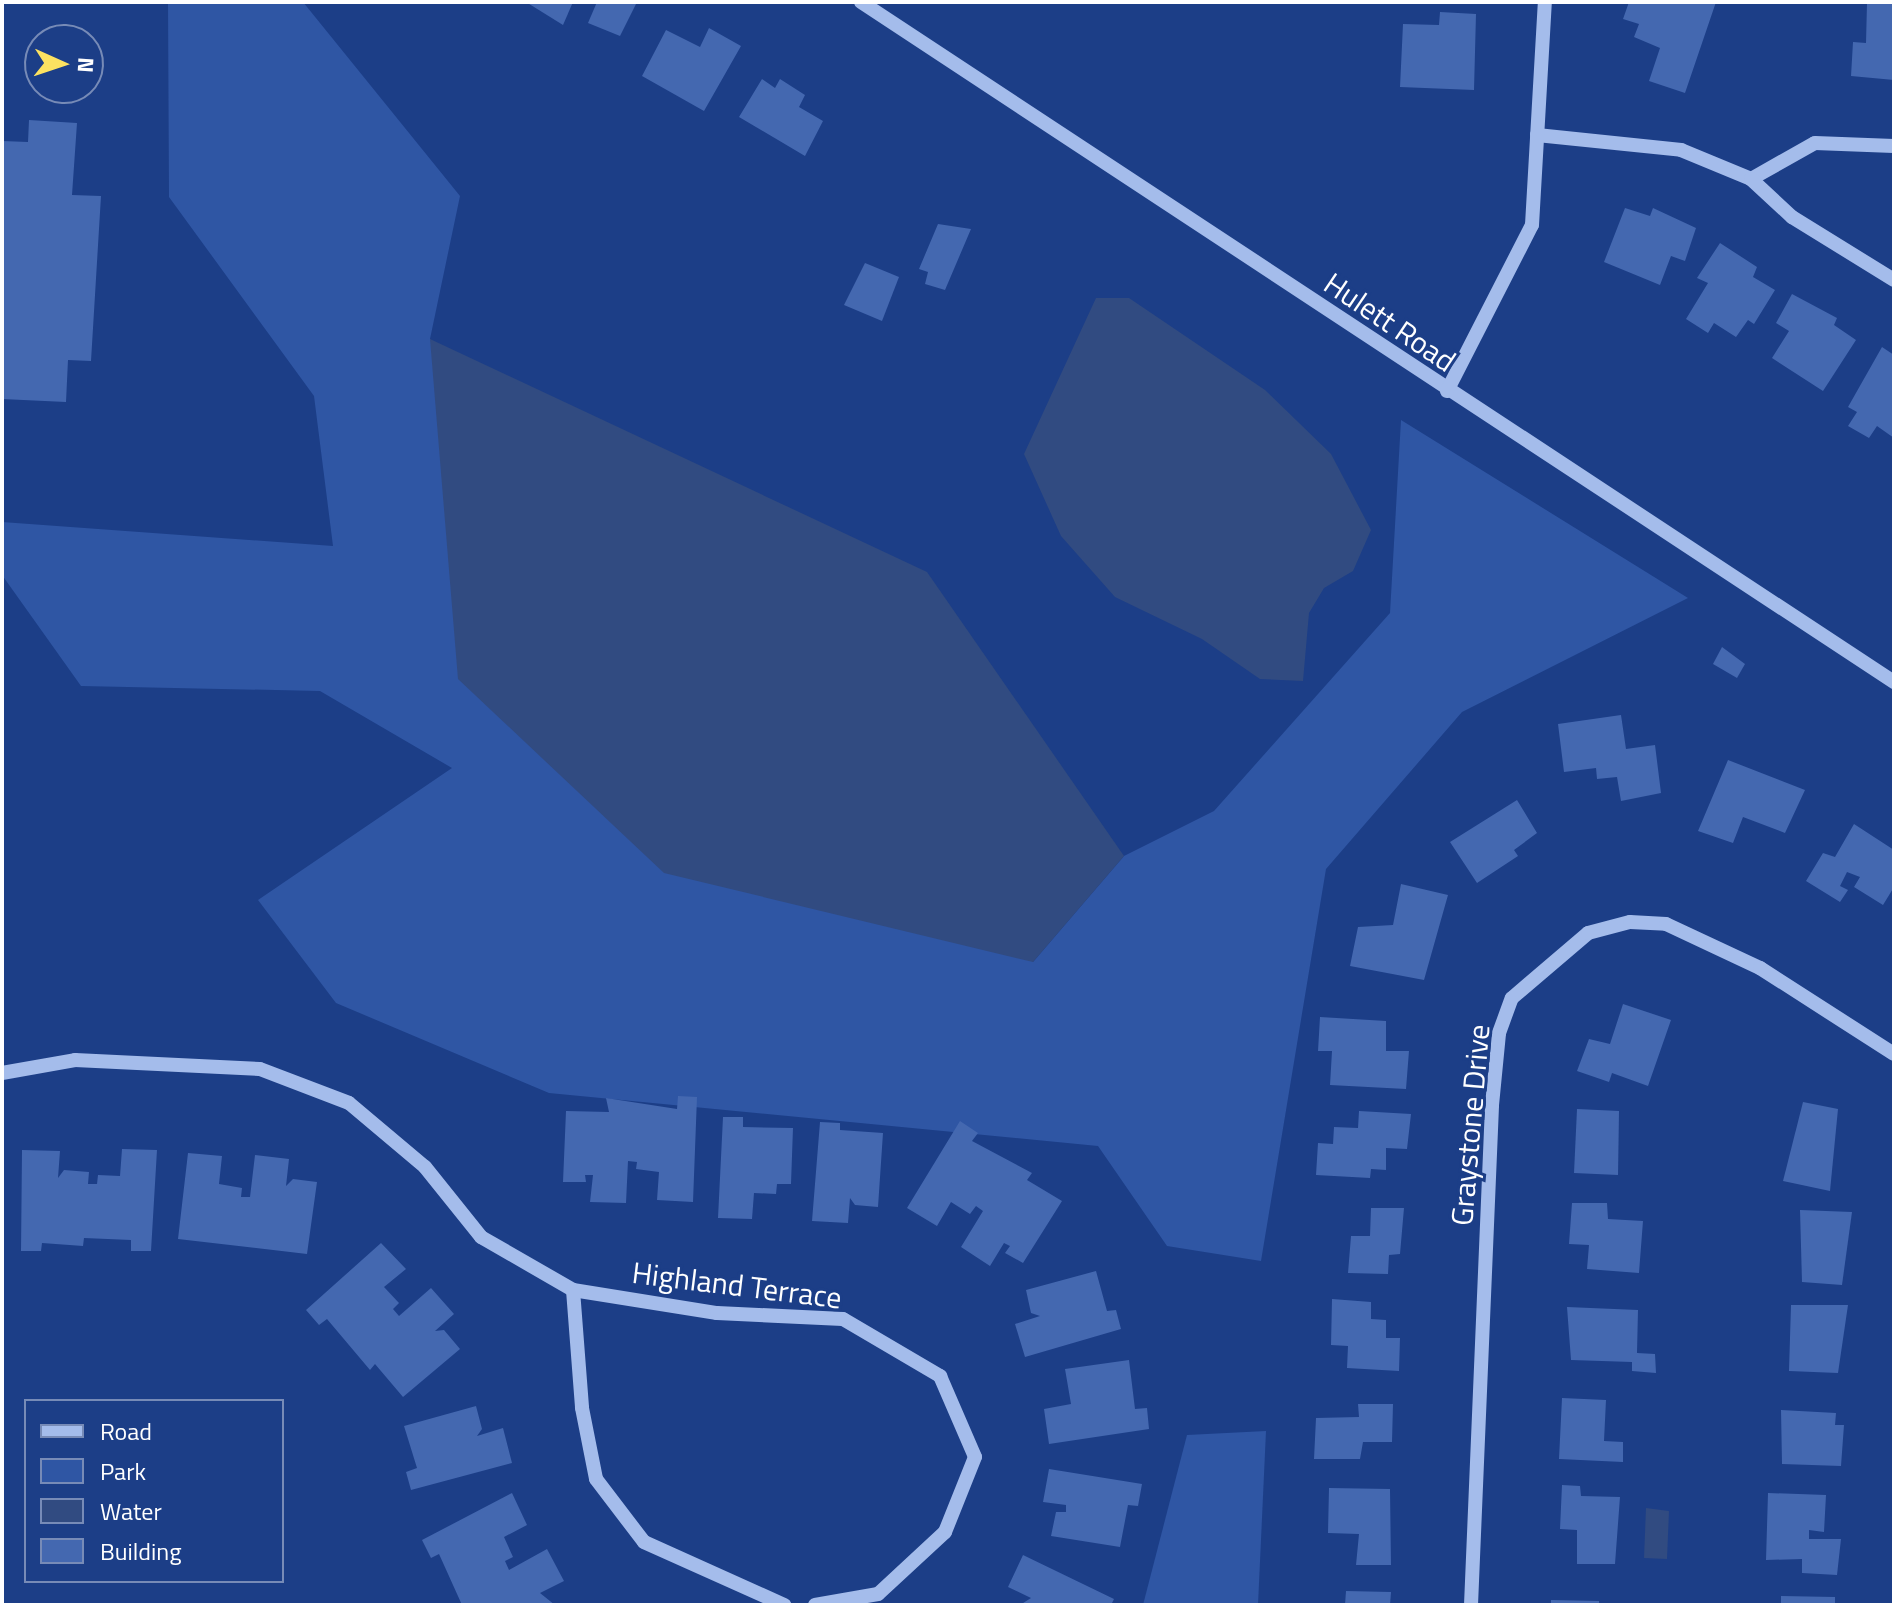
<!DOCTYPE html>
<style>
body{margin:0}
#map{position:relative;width:1896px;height:1607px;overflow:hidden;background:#1c3e87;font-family:"Titillium Web",sans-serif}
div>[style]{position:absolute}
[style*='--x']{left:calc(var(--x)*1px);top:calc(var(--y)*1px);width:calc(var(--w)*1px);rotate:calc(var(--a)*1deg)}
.green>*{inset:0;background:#2f56a4}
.water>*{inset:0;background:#314b81}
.building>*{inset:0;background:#4468b0}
.minor>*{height:14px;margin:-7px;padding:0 7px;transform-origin:7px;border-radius:7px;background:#a4bceb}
span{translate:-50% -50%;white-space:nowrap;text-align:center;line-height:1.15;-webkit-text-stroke:6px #1c3e87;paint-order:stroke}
.street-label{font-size:30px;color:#fff}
.frame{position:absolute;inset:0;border:4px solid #fff;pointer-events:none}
.legend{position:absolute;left:24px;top:1399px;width:260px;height:184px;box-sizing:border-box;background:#1c3e87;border:2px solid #778bb7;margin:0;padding:10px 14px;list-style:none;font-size:24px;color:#fff}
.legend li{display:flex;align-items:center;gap:16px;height:40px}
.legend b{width:40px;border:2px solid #778bb7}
.north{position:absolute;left:24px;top:24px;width:80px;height:80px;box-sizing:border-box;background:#1c3e87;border:2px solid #778bb7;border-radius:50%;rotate:93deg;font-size:22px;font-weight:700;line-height:32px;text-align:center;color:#fff}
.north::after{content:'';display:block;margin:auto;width:28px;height:36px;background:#fce261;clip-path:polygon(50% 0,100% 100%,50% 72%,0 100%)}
</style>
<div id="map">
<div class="green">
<i style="clip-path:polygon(168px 2px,303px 2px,460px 196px,430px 339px,1033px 962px,1124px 856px,1214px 811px,1390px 613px,1401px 420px,1688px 598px,1462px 712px,1326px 869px,1261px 1261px,1167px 1246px,1098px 1146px,549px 1093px,336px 1003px,258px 900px,452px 768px,320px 691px,81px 686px,2px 575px,2px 522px,333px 546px,314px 396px,169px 197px)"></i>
<i style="clip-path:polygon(1266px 1431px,1258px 1605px,1143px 1605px,1187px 1435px)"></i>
</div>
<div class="water">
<i style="clip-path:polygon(1096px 298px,1129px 298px,1265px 390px,1331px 454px,1371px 530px,1353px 571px,1324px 588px,1309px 613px,1303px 681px,1260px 679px,1202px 639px,1115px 597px,1061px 536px,1024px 454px)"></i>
<i style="clip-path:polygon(430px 339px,927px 572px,1124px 856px,1033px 962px,664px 873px,458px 679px)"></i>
<i style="clip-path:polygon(1646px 1508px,1669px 1511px,1667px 1559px,1644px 1558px)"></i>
</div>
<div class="building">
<i style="clip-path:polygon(526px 2px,573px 2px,563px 25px)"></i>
<i style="clip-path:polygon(597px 2px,637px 2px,620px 36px,588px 23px)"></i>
<i style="clip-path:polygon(1629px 2px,1716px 2px,1685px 93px,1649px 81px,1660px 48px,1634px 37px,1639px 24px,1623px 19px)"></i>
<i style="clip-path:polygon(1867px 3px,1894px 3px,1894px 80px,1851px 76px,1853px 42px,1866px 43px)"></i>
<i style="clip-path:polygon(1440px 12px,1476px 14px,1474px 90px,1400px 87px,1403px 24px,1439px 25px)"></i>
<i style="clip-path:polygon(709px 28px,741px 46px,704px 111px,642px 76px,666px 30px,700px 47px)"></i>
<i style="clip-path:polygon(762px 79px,775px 88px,780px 79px,805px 95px,799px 107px,823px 121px,805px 156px,739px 117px)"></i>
<i style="clip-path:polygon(29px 120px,77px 123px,72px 195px,101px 196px,91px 361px,68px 360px,66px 402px,2px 399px,2px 141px,28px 142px)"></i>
<i style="clip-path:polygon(1625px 208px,1650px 216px,1653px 208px,1696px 228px,1685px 261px,1671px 256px,1660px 285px,1604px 262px)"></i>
<i style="clip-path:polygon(938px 224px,971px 229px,945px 290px,925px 284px,928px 272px,919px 269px)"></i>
<i style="clip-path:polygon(1720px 243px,1757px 267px,1753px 277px,1775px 290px,1754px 324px,1748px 320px,1736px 337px,1714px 323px,1708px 333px,1686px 319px,1708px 283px,1697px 278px)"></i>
<i style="clip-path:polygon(865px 263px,899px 277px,882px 321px,844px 305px)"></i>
<i style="clip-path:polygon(1792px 294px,1837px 318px,1834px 325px,1856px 340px,1823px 391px,1772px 358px,1789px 331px,1776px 323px)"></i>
<i style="clip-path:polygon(1882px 347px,1894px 355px,1894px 438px,1877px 426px,1869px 438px,1848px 426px,1857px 412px,1848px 407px)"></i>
<i style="clip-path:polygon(1722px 647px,1745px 664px,1737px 678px,1713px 664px)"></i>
<i style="clip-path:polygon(1621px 715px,1626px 749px,1655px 745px,1661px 793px,1621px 801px,1617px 777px,1597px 779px,1596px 768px,1564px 772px,1558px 724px)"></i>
<i style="clip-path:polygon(1728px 760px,1805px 790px,1785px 833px,1743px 817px,1733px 843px,1698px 831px)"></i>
<i style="clip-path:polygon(1517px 800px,1537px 833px,1514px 850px,1518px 856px,1477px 883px,1450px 842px)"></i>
<i style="clip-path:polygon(1854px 824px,1894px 850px,1894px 887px,1883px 905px,1854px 887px,1860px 877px,1847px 872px,1840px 886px,1848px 890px,1840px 902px,1806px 881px,1823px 853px,1835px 857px)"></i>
<i style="clip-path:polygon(1401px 884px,1448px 895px,1424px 980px,1350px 966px,1358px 927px,1393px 925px)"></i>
<i style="clip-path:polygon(1623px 1004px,1671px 1020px,1648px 1086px,1612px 1073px,1609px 1082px,1577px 1071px,1589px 1039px,1610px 1044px)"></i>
<i style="clip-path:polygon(1320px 1017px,1386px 1021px,1386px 1051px,1409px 1051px,1406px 1089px,1330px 1085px,1332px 1051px,1318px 1051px)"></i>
<i style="clip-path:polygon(678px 1096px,697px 1097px,693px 1202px,657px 1200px,659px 1172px,636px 1169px,637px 1162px,628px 1161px,626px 1203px,590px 1202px,593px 1175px,585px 1175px,586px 1182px,563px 1182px,566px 1111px,609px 1112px,606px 1098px,677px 1109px)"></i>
<i style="clip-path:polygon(1803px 1102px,1838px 1109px,1830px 1191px,1783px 1181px)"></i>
<i style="clip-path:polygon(1577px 1109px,1619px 1111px,1618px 1175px,1574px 1173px)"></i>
<i style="clip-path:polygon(1359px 1111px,1411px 1114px,1407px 1149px,1386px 1148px,1386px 1170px,1371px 1169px,1370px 1178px,1316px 1175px,1318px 1143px,1333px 1144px,1334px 1127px,1358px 1128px)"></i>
<i style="clip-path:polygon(723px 1117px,743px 1117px,743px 1127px,793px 1128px,791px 1184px,777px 1184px,776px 1194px,754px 1193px,752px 1219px,718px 1218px)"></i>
<i style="clip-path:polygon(960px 1121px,978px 1133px,972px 1141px,1032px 1173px,1027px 1180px,1062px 1201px,1023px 1263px,1005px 1253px,1010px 1246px,1004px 1243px,990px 1266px,961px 1247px,983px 1211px,976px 1206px,970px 1214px,951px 1202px,937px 1226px,907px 1208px)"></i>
<i style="clip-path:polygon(820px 1122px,840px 1123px,840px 1130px,883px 1133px,878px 1207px,855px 1205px,850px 1198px,848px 1223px,812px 1221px)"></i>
<i style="clip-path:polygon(122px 1149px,157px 1150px,151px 1251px,131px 1251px,131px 1240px,84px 1238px,83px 1246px,42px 1243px,41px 1251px,21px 1251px,22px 1150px,60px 1151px,58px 1178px,64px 1170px,89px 1172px,88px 1184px,97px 1184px,98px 1175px,120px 1176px)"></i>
<i style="clip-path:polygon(188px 1153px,222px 1156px,219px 1184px,242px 1188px,241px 1197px,250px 1197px,255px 1155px,289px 1159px,286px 1186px,293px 1179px,317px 1182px,307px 1254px,178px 1239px)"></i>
<i style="clip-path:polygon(1572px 1203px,1607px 1203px,1608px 1219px,1643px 1221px,1639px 1273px,1587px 1269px,1589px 1245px,1569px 1244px)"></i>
<i style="clip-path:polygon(1371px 1208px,1404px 1208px,1400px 1254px,1389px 1255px,1388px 1274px,1348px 1273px,1351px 1236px,1370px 1236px)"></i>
<i style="clip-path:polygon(1800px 1210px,1852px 1212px,1842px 1285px,1802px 1282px)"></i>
<i style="clip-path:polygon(381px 1243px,406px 1269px,384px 1287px,399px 1303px,393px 1309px,399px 1316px,431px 1288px,454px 1314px,435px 1331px,444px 1330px,460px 1349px,403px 1397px,375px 1364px,370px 1370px,327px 1319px,319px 1325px,306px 1310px)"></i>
<i style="clip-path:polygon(1096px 1271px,1107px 1311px,1116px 1310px,1121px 1329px,1025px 1357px,1015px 1324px,1040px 1316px,1031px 1313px,1026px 1290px)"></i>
<i style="clip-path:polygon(1332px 1299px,1371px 1302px,1371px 1319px,1386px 1320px,1386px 1338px,1400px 1338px,1399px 1371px,1347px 1368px,1348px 1346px,1331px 1345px)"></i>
<i style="clip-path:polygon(1791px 1305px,1848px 1305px,1838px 1373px,1789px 1371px)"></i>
<i style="clip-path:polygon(1567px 1307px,1638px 1310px,1637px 1353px,1655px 1354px,1656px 1373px,1632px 1371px,1632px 1362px,1571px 1360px)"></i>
<i style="clip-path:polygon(1129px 1360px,1135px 1409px,1147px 1408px,1149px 1429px,1049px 1444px,1044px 1409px,1071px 1404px,1065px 1369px)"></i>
<i style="clip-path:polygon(1562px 1398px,1606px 1400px,1604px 1441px,1623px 1442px,1623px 1462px,1559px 1459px)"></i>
<i style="clip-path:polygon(1358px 1404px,1393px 1404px,1392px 1442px,1363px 1442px,1360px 1459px,1314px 1459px,1316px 1418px,1359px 1417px)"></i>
<i style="clip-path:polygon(476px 1406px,482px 1429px,477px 1436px,503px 1428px,512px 1463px,411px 1490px,406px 1472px,417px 1468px,404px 1426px)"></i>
<i style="clip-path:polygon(1781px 1410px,1836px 1413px,1835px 1425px,1844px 1425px,1841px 1466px,1782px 1464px)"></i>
<i style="clip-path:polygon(1049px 1469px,1142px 1484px,1138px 1506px,1128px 1505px,1120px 1547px,1051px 1536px,1056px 1512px,1066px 1512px,1066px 1505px,1043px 1502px)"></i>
<i style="clip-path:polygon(1562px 1485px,1580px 1486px,1581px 1496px,1620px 1497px,1615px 1564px,1577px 1564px,1577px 1530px,1560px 1529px)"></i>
<i style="clip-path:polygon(1329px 1488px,1390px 1489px,1391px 1565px,1356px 1565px,1359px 1534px,1328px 1533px)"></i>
<i style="clip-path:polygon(512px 1493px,527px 1525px,504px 1537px,513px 1557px,505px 1561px,509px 1570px,547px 1549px,564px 1581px,540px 1593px,555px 1605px,462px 1605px,439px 1554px,431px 1558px,422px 1540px)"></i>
<i style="clip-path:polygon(1768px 1493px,1826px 1495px,1824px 1532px,1809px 1530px,1809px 1539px,1841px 1539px,1837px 1575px,1802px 1573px,1802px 1559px,1766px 1560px)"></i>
<i style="clip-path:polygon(1023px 1555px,1114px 1599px,1111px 1605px,1020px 1605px,1031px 1598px,1008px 1587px)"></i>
<i style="clip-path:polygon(1346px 1591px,1391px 1592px,1390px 1605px,1345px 1605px)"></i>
<i style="clip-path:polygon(1781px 1596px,1835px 1597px,1835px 1605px,1781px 1605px)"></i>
<i style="clip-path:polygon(1551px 1600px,1599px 1601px,1599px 1605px,1551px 1605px)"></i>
</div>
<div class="minor">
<i style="--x:861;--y:2;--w:1237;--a:33.36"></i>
<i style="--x:1537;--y:135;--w:145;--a:5.9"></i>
<i style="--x:1681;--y:150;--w:76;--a:22.5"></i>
<i style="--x:1751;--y:179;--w:73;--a:-29.4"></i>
<i style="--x:1815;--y:143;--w:79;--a:2.2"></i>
<i style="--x:1751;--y:179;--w:56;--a:42.8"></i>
<i style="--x:1792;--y:217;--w:120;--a:31.7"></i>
<i style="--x:1447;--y:391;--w:186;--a:-62.9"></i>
<i style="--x:1532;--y:225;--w:223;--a:-86.7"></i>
<i style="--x:2;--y:1073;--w:74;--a:-10.1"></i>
<i style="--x:75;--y:1060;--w:185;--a:2.8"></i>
<i style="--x:260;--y:1069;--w:95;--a:20.9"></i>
<i style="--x:349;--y:1103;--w:99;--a:40.1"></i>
<i style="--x:425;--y:1167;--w:90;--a:51.3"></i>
<i style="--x:481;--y:1237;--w:106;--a:29.9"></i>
<i style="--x:573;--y:1290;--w:146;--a:9.1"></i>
<i style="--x:717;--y:1313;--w:126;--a:2.7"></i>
<i style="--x:843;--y:1319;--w:113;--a:30.4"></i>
<i style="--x:940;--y:1376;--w:88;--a:66.6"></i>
<i style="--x:975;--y:1457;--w:81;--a:111.8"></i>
<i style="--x:945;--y:1532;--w:91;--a:137.2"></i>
<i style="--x:878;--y:1594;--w:64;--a:170.1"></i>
<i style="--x:573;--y:1290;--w:118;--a:85.6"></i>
<i style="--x:582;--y:1408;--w:72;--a:78.8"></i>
<i style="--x:596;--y:1479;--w:79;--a:52.7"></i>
<i style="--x:644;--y:1542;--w:154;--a:24.2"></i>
<i style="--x:1471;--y:1605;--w:500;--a:-87.59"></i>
<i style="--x:1492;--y:1105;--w:72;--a:-84.4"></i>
<i style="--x:1499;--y:1033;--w:37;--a:-70"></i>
<i style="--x:1512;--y:998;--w:100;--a:-40.5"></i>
<i style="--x:1588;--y:933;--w:43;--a:-14.7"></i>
<i style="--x:1630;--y:922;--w:36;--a:3"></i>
<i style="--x:1666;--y:924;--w:104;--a:25.1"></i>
<i style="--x:1760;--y:968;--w:159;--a:32.7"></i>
</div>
<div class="street-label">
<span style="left:1390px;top:322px;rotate:34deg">Hulett Road</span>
<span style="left:1470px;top:1125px;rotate:-85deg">Graystone Drive</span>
<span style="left:737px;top:1285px;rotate:7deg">Highland Terrace</span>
</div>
<div class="frame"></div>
<ul class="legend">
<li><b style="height:10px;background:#a4bceb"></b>Road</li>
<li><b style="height:22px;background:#2f56a4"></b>Park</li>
<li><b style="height:22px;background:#314b81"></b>Water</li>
<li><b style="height:22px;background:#4468b0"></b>Building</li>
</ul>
<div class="north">N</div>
</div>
